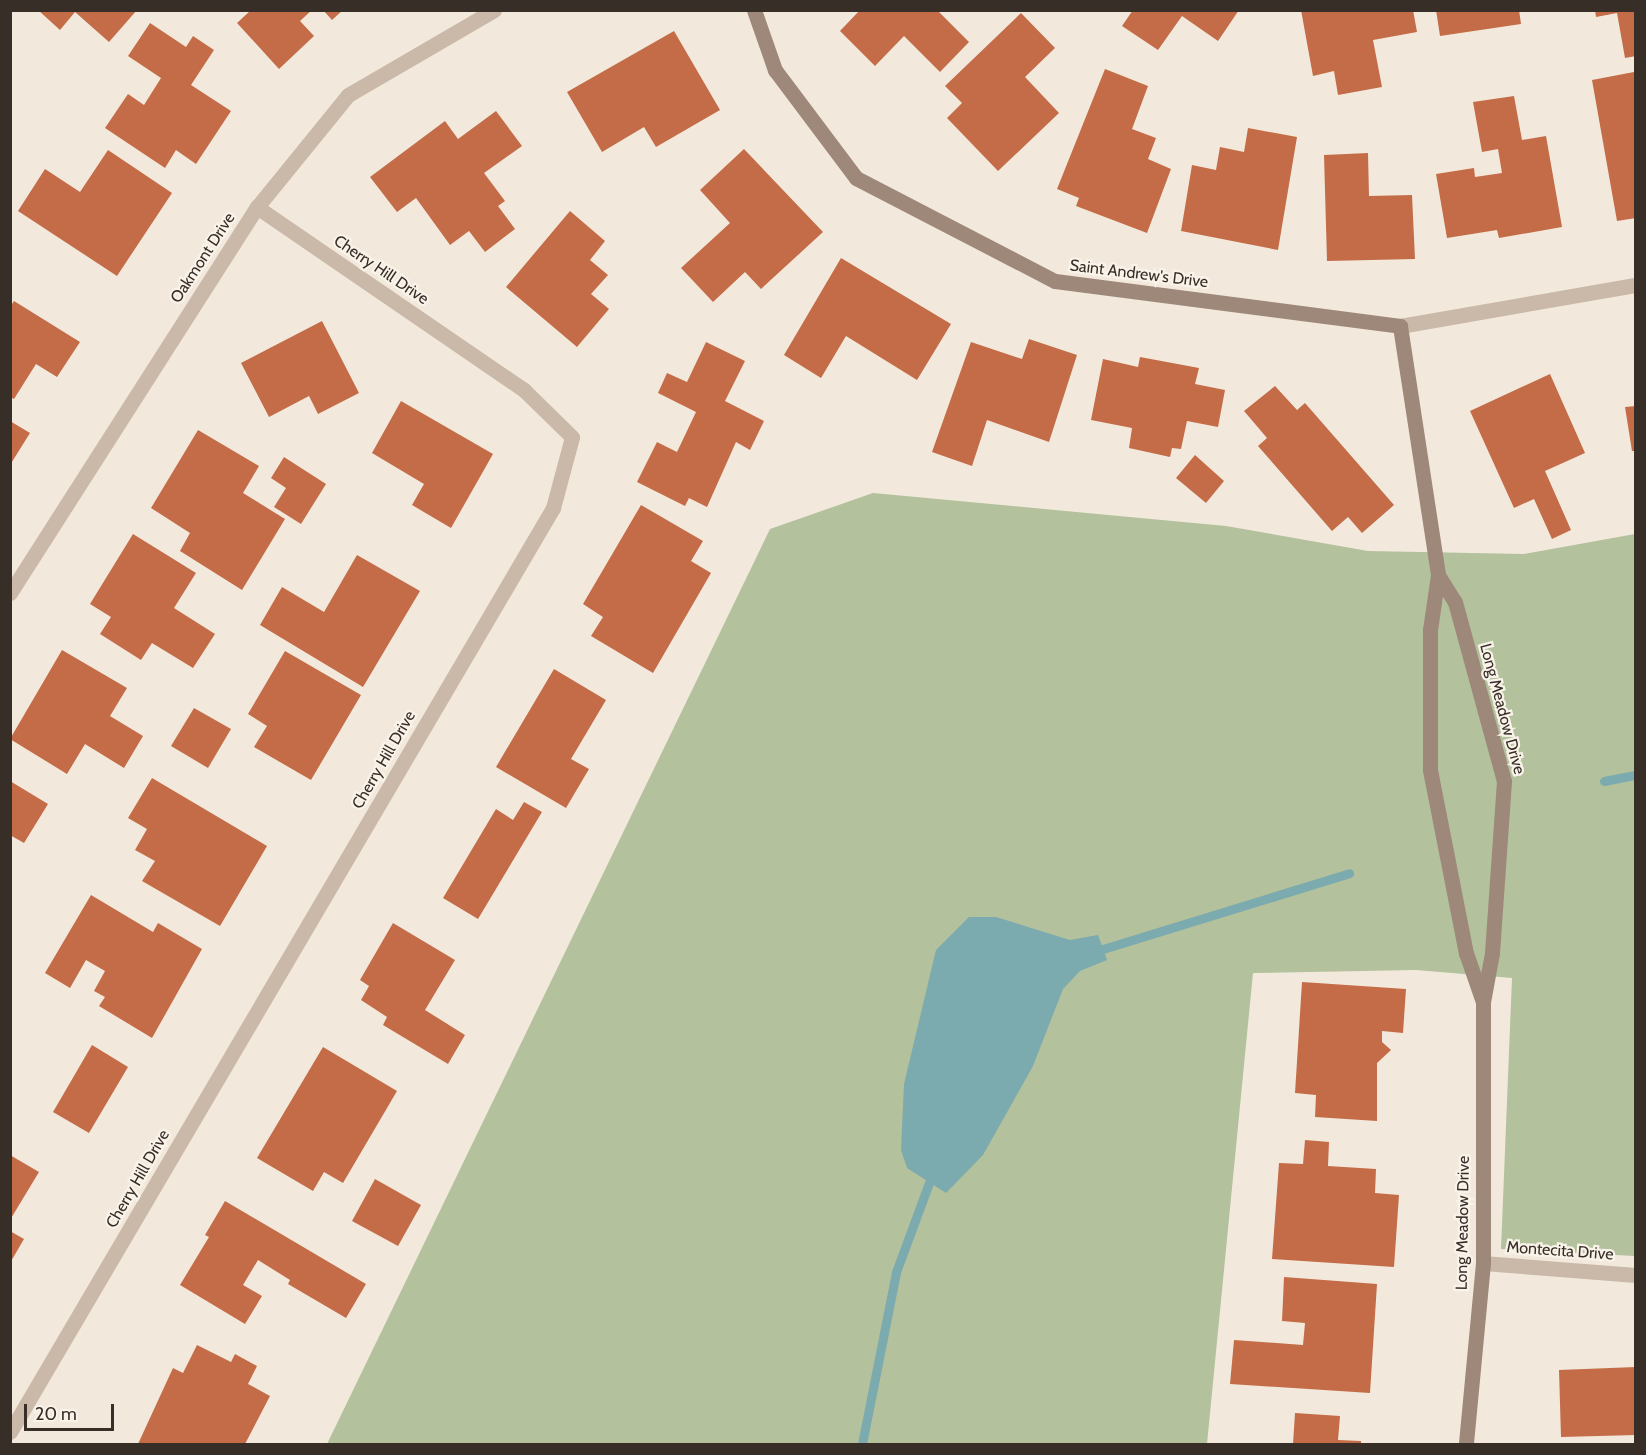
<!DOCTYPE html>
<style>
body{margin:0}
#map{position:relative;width:1646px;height:1455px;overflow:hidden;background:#f2e9dc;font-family:Cabin,sans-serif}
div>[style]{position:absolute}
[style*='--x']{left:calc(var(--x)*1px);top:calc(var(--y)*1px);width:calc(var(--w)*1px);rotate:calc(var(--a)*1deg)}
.green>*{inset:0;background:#b3c19c}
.water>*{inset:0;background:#7baaaf}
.stream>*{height:9px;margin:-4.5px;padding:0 4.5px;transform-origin:4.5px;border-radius:4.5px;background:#7baaaf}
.building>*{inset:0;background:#c46c47}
.street>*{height:15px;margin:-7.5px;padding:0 7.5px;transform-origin:7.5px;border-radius:7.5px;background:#cab9a8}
.secondary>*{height:15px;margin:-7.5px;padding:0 7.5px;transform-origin:7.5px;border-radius:7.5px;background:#9e8879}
span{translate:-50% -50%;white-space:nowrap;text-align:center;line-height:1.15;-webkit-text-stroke:4.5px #f9f3e9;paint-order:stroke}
.street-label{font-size:16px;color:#372e28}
.frame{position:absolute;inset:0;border:12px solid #372e28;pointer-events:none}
.scale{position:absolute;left:24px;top:1404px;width:90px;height:27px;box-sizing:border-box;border:3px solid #372e28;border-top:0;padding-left:8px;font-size:18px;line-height:21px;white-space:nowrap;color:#372e28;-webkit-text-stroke:4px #f9f3e9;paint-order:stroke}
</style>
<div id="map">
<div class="green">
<i style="clip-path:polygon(873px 493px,1226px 526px,1368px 551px,1524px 554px,1635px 534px,1635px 1256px,1501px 1249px,1512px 978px,1416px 970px,1253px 973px,1207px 1444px,327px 1444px,770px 529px)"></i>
</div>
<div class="water">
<i style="clip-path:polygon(969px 917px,996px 917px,1070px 940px,1098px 935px,1107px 960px,1080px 971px,1063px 989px,1033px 1066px,983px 1155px,946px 1193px,907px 1168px,901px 1150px,904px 1084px,936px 950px)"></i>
</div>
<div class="stream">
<i style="--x:1604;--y:781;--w:33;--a:-11"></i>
<i style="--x:1093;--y:952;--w:268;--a:-17.1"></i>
<i style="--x:862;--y:1444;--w:175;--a:-78.8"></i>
<i style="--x:896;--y:1272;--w:107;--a:-69.7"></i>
</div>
<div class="building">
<i style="clip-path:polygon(38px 10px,137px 10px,109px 42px,75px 12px,60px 30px)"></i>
<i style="clip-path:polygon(251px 10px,312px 10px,300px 21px,314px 36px,279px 69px,237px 23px)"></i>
<i style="clip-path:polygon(323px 10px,343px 10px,332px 20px)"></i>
<i style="clip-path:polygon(860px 10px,937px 10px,969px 42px,940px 72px,904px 36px,875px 66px,840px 31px)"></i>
<i style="clip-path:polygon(1133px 10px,1239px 10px,1218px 41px,1182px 16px,1158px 50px,1122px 26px)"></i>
<i style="clip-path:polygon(1301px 10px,1413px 10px,1417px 32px,1373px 40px,1382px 87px,1338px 95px,1334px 71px,1313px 76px)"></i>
<i style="clip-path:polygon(1436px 10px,1519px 10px,1521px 24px,1440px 36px)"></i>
<i style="clip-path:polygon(1595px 10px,1636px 10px,1636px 56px,1625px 58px,1617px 13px,1596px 17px)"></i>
<i style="clip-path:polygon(1021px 13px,1055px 48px,1025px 77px,1059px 113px,998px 171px,947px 118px,962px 103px,945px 86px)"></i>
<i style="clip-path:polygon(150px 23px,186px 47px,193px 36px,214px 50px,191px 85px,231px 111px,196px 164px,176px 150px,165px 168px,105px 128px,128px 94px,144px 105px,161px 78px,128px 56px)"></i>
<i style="clip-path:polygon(674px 31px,720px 110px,656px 147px,644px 127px,602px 152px,567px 92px)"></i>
<i style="clip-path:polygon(1105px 69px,1148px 86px,1132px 129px,1156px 138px,1148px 159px,1171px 169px,1147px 233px,1076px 206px,1079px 198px,1057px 189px)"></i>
<i style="clip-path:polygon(1634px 72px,1636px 218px,1617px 221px,1592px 80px)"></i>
<i style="clip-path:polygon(1514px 96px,1522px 140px,1546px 136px,1562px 227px,1499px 238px,1497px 230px,1447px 238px,1436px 174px,1474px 168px,1475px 177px,1502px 173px,1498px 149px,1482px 152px,1473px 102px)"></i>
<i style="clip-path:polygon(496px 111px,522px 146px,484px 173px,505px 201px,498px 206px,515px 229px,485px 252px,469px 231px,450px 245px,416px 198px,397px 212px,370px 177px,445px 121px,458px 139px)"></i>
<i style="clip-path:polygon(1248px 128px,1297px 137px,1278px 250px,1181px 231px,1192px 165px,1216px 170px,1220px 147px,1244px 152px)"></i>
<i style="clip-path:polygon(744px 149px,823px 232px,761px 289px,745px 272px,713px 302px,681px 268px,730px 223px,700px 190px)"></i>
<i style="clip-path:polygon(108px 150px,172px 193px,117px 276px,18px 211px,45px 169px,80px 192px)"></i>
<i style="clip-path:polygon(1368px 153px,1369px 196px,1412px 195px,1415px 259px,1327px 261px,1324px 155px)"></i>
<i style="clip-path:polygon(570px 211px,605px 241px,590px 260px,608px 275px,591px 294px,609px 309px,577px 347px,506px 287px)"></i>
<i style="clip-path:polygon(841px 258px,951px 324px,917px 380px,846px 336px,821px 378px,784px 355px)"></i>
<i style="clip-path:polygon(14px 301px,80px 342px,57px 377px,36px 364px,14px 399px,10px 397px,10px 307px)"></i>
<i style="clip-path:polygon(322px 321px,359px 393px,318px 414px,309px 396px,269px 417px,241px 363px)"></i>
<i style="clip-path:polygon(1029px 339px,1077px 355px,1049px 442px,987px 420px,972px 466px,932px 452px,971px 342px,1022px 359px)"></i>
<i style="clip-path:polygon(706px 342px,745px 361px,725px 401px,764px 421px,750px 450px,736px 442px,707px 507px,689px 498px,685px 506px,637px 482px,657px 442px,677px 452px,696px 412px,658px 393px,667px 373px,687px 382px)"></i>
<i style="clip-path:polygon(1140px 357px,1199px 368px,1195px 384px,1225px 390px,1218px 427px,1187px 421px,1181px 449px,1172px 448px,1170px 457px,1129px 448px,1132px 428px,1091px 420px,1103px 359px,1138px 367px)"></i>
<i style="clip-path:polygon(1550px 374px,1585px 453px,1545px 471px,1571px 530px,1552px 539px,1534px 499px,1514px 508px,1470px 411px)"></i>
<i style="clip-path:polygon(1275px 386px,1297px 410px,1305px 403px,1394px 505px,1362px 533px,1348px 517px,1332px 531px,1258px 446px,1267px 438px,1244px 411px)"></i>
<i style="clip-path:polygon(401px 401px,493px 454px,451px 528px,412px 505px,424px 484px,372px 453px)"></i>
<i style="clip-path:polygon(1636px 406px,1636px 451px,1632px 451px,1625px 407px)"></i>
<i style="clip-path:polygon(10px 421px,30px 433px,10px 465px)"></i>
<i style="clip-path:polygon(198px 430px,259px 466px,243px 493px,285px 519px,242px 590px,180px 551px,190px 533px,151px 508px)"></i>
<i style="clip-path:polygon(1195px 455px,1224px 481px,1206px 503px,1176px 478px)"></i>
<i style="clip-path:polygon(284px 457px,326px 484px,301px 524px,274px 507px,286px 488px,271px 478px)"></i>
<i style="clip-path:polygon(641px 505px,703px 541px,691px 561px,711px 573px,653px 673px,591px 636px,603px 617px,583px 604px)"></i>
<i style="clip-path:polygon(133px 534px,196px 573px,174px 608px,215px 634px,193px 668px,152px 643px,141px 660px,100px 634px,111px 617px,90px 604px)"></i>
<i style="clip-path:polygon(357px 555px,420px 591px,363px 687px,260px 625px,282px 587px,324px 612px)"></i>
<i style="clip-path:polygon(62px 650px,127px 688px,110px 716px,143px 736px,124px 768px,85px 744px,67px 774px,10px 739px)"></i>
<i style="clip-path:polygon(285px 651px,361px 695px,311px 780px,254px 747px,267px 726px,248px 714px)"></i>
<i style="clip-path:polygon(554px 669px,606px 700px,571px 759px,589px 769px,566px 808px,496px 767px)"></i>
<i style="clip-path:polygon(194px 708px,231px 729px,208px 768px,171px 746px)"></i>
<i style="clip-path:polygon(152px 778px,267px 846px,220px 926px,142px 881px,155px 861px,135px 850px,147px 829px,128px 818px)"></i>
<i style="clip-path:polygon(10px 781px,48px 804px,24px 843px,10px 835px)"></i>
<i style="clip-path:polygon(524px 802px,542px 812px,478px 919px,443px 898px,496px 809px,513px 820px)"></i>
<i style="clip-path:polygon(91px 895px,153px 932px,158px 923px,202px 949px,152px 1038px,99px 1006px,105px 997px,94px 991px,105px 971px,86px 960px,70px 988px,45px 973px)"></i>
<i style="clip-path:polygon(393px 923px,455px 960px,425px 1010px,465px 1035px,448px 1064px,383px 1025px,387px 1017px,361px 1000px,369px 986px,360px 980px)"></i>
<i style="clip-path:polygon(1302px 982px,1406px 989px,1403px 1033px,1382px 1031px,1382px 1042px,1391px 1050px,1377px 1063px,1377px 1121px,1315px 1117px,1316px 1095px,1295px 1093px)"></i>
<i style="clip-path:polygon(92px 1045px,128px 1067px,89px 1133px,53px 1112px)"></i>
<i style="clip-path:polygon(323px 1047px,397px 1091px,343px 1183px,324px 1172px,313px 1191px,257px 1158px)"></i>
<i style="clip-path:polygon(1305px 1140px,1329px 1142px,1328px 1166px,1376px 1169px,1375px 1193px,1399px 1195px,1394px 1267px,1272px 1259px,1279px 1163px,1303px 1164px)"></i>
<i style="clip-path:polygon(10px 1155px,39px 1172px,10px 1220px)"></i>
<i style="clip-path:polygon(375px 1179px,421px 1205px,398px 1246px,352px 1221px)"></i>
<i style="clip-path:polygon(225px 1201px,366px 1284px,346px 1318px,288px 1284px,290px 1280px,258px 1260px,243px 1285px,262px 1296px,245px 1324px,180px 1285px,209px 1237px,205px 1235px)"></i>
<i style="clip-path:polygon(10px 1231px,24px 1239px,10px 1263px)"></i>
<i style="clip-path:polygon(1284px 1277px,1377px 1284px,1370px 1393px,1230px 1384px,1234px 1340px,1303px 1345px,1305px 1323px,1282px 1321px)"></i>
<i style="clip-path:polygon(197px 1345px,231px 1362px,235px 1354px,257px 1366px,248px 1384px,270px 1396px,245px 1444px,138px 1444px,173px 1368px,183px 1373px)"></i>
<i style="clip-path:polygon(1636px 1367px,1636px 1435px,1561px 1437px,1559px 1370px)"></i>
<i style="clip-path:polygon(1295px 1413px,1340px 1416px,1338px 1440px,1361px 1441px,1361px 1444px,1293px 1444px)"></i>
</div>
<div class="street">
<i style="--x:1400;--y:326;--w:240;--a:-9.9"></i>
<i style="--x:10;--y:593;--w:458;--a:-57.4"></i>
<i style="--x:257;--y:207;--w:144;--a:-50.9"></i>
<i style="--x:348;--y:95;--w:169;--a:-30.2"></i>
<i style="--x:1483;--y:1263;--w:153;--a:4.5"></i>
<i style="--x:10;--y:1432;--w:1072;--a:-59.56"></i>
<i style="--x:553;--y:508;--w:73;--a:-75"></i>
<i style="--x:572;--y:437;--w:67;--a:-135.6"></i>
<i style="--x:524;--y:390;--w:324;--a:-145.6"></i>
</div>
<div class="secondary">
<i style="--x:754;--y:10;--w:64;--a:70.7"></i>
<i style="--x:775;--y:70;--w:135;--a:53.1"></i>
<i style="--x:856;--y:178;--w:224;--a:27.4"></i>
<i style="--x:1055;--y:281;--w:348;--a:7.4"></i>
<i style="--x:1400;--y:326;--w:252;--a:81.3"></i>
<i style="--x:1438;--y:575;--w:56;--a:98.3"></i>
<i style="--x:1430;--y:630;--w:140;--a:90"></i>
<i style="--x:1430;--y:770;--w:187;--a:78.9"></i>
<i style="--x:1466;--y:953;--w:52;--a:70.9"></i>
<i style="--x:1438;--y:575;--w:32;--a:58"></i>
<i style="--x:1455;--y:602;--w:186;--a:74.7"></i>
<i style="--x:1504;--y:781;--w:172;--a:94"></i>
<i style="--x:1492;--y:953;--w:50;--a:100.4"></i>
<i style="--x:1483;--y:1002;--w:261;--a:90"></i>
<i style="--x:1483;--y:1263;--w:182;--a:95.4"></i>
</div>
<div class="street-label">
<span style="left:203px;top:258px;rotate:-57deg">Oakmont Drive</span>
<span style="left:381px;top:270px;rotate:34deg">Cherry Hill Drive</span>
<span style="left:1139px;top:274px;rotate:7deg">Saint Andrew's Drive</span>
<span style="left:1502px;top:709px;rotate:75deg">Long Meadow Drive</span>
<span style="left:384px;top:760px;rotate:-60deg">Cherry Hill Drive</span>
<span style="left:138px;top:1179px;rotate:-60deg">Cherry Hill Drive</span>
<span style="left:1463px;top:1223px;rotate:-89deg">Long Meadow Drive</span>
<span style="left:1560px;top:1251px;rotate:4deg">Montecita Drive</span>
</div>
<div class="frame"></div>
<div class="scale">20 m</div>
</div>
